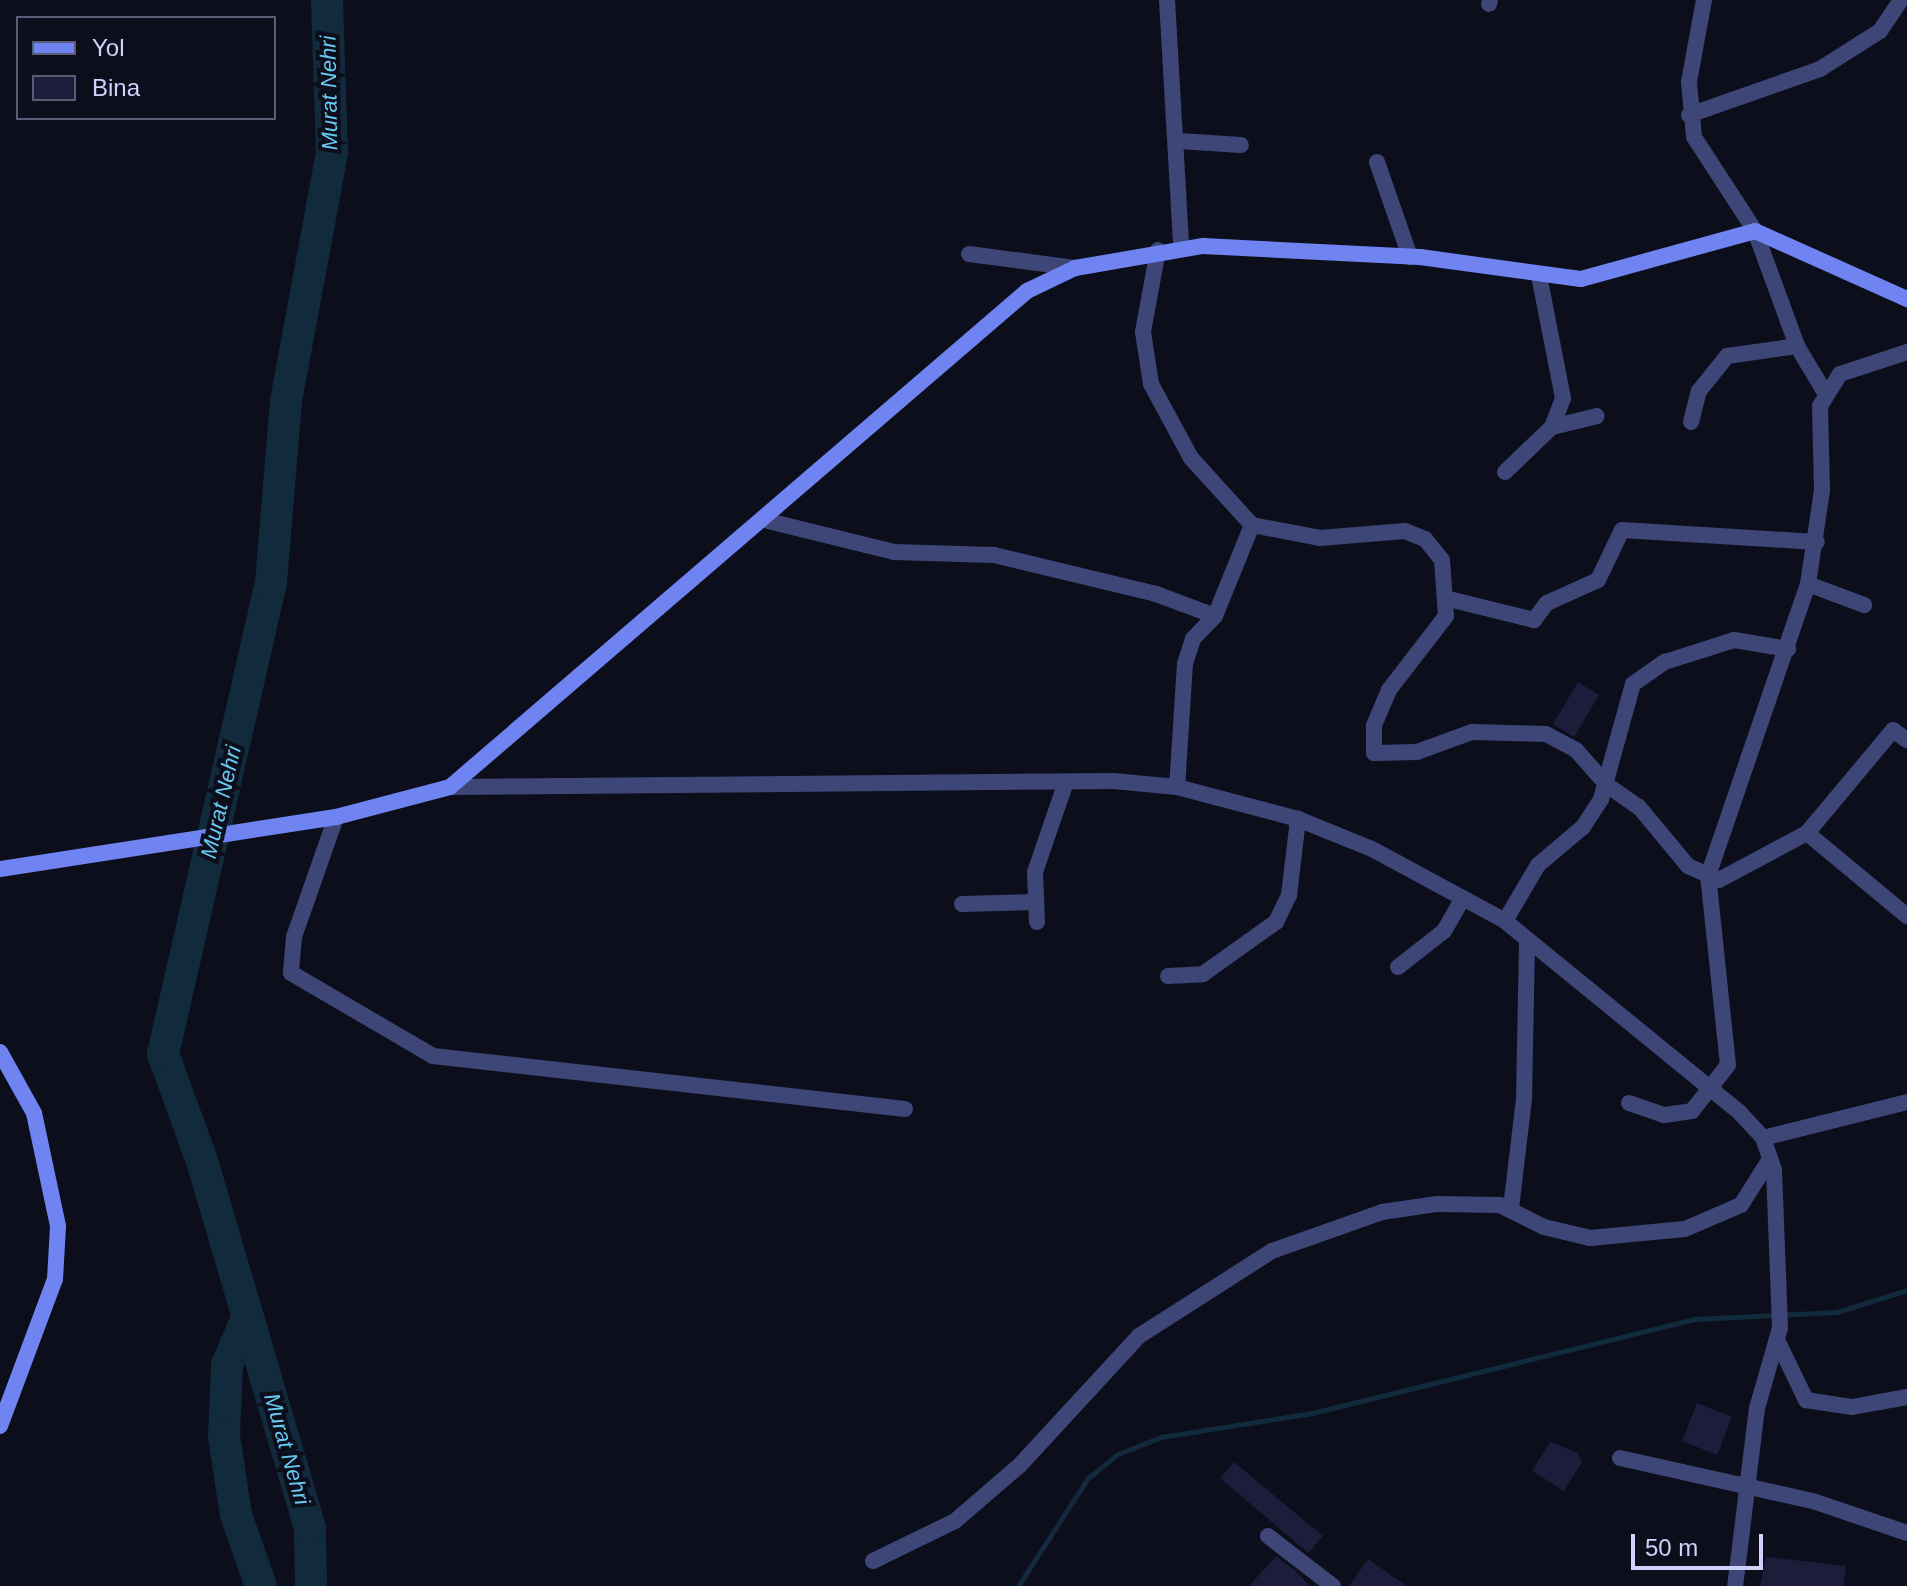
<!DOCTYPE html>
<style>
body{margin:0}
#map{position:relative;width:1907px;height:1586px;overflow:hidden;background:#0d0e1c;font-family:Arial,sans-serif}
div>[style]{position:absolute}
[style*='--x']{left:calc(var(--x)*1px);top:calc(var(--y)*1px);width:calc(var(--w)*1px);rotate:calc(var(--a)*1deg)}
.stream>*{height:5px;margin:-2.5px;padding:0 2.5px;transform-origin:2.5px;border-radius:2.5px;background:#112a3c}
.river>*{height:32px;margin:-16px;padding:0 16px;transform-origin:16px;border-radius:16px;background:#112a3c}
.building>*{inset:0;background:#1c1c3b}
.street>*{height:16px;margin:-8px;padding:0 8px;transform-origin:8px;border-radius:8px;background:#3d4676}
.secondary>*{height:16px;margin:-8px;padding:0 8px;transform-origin:8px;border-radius:8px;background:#6f84f0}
span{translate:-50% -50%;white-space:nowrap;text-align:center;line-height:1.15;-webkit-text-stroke:8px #0d0e1c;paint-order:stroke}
.water-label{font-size:22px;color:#67c9ef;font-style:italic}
.legend{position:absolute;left:16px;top:16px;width:260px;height:104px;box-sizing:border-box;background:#0d0e1c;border:2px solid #5a5c75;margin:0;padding:10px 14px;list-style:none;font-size:24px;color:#ced1fa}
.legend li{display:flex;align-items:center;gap:16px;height:40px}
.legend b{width:40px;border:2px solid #5a5c75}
.scale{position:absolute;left:1631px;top:1534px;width:132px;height:36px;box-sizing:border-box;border:4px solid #ced1fa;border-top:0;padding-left:10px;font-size:24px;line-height:28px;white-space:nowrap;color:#ced1fa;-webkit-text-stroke:6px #0d0e1c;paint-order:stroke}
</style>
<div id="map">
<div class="stream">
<i style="--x:1018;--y:1586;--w:129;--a:-57.1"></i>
<i style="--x:1088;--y:1478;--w:38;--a:-39"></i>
<i style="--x:1118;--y:1454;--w:46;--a:-21.6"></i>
<i style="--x:1161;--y:1437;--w:153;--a:-9"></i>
<i style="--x:1312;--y:1413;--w:394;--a:-13.8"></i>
<i style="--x:1695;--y:1319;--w:142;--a:-2.8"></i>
<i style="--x:1837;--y:1312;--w:73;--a:-17.4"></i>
</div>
<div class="river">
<i style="--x:246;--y:1320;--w:49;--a:112.9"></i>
<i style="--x:227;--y:1365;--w:71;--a:92.4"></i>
<i style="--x:224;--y:1436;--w:80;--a:81.4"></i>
<i style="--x:236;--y:1515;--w:75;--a:70.6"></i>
<i style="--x:311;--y:1586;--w:58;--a:-91"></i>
<i style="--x:310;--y:1528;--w:383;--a:-106.4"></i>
<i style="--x:202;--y:1161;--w:114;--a:-110"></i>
<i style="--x:163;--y:1054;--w:483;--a:-77.1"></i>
<i style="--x:271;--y:583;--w:183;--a:-85.3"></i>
<i style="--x:286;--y:401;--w:253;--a:-79.5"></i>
<i style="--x:332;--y:152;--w:152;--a:-91.9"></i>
</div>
<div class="building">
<i style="clip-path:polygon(1578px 682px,1599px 695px,1574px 737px,1553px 724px)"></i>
<i style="clip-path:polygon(1697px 1403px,1732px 1417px,1717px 1455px,1682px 1441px)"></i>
<i style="clip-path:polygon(1550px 1442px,1578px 1453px,1582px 1462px,1564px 1491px,1532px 1471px)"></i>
<i style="clip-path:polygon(1234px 1462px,1323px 1536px,1308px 1553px,1220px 1478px)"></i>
<i style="clip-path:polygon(1276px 1556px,1294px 1570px,1310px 1586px,1249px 1586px)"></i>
<i style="clip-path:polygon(1766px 1557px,1846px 1566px,1843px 1586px,1760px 1586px)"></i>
<i style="clip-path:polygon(1368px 1559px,1407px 1586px,1349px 1586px)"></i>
</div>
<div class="street">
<i style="--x:1167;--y:0;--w:245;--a:86.7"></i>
<i style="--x:1704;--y:0;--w:83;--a:100.4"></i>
<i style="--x:1689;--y:82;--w:55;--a:84.8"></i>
<i style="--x:1694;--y:137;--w:112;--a:57"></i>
<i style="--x:1755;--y:231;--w:122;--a:69.9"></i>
<i style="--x:1797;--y:346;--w:52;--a:59"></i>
<i style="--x:1489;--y:4;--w:4;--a:-76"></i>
<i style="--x:1689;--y:115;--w:139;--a:-19.3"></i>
<i style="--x:1820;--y:69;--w:71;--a:-32.3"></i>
<i style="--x:1880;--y:31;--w:37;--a:-56"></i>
<i style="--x:1179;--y:141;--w:62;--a:3.7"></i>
<i style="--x:1377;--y:162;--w:101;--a:70.8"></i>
<i style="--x:1158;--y:250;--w:83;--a:100.4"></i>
<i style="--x:1143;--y:332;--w:53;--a:81.3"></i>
<i style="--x:1151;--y:384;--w:84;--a:61.6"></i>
<i style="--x:1191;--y:458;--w:91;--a:47.7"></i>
<i style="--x:1252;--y:525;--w:98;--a:112.1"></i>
<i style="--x:1215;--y:616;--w:32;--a:134"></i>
<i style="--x:1193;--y:639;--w:26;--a:108"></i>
<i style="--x:1185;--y:664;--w:123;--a:93.7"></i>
<i style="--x:969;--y:254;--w:107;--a:7.5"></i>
<i style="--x:1691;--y:422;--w:32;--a:-76"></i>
<i style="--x:1699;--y:391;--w:45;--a:-51.3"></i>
<i style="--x:1727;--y:356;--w:71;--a:-8.1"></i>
<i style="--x:1552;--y:427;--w:46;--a:-13.7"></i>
<i style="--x:1505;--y:472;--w:65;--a:-43.8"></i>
<i style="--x:1552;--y:427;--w:31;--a:-69"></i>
<i style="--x:1563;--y:398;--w:124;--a:-101.1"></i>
<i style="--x:768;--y:521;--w:130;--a:13.8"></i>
<i style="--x:894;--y:552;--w:100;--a:1.7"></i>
<i style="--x:994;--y:555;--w:167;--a:13.5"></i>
<i style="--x:1156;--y:594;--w:63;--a:20.4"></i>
<i style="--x:1252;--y:525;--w:69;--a:10.8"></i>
<i style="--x:1320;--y:538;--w:85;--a:-4.7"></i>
<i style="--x:1405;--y:531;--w:22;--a:22"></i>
<i style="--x:1425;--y:539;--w:27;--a:51"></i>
<i style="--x:1442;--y:560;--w:56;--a:85.9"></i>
<i style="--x:1446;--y:616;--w:93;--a:127.6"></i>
<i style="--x:1389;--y:690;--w:39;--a:113"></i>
<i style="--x:1374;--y:726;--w:27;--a:90"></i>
<i style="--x:1374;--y:753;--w:43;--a:-1.3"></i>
<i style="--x:1417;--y:752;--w:59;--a:-20"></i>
<i style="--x:1472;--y:732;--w:74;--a:1.5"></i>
<i style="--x:1546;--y:734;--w:34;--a:28"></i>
<i style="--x:1576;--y:750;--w:47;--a:48.5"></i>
<i style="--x:1607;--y:785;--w:39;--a:35"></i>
<i style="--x:1639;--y:807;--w:77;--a:50.3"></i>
<i style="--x:1688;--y:866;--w:34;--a:24"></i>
<i style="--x:1719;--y:880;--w:100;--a:-28.1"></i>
<i style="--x:1807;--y:833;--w:134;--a:-50.1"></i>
<i style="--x:1893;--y:730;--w:17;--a:36"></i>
<i style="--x:1808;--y:584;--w:60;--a:20.6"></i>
<i style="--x:1449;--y:599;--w:88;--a:13.9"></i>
<i style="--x:1534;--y:620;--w:21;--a:-53"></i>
<i style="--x:1547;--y:603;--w:56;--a:-24.3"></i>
<i style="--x:1598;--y:580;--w:55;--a:-64.4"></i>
<i style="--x:1622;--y:530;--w:195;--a:3.5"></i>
<i style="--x:450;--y:787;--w:664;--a:-0.52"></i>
<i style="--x:1114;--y:781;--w:63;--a:5.4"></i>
<i style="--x:1177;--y:787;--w:125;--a:14.8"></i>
<i style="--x:1298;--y:819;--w:80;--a:22.1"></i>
<i style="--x:1372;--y:849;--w:151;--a:28.4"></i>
<i style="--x:1505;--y:921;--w:303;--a:39.2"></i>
<i style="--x:1740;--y:1113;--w:34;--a:47"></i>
<i style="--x:1763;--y:1138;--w:34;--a:71"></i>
<i style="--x:1774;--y:1170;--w:158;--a:87.8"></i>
<i style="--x:1780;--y:1328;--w:83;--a:106"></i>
<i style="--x:1757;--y:1408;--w:179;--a:97"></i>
<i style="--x:336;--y:817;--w:127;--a:109.3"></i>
<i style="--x:294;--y:937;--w:36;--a:95"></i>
<i style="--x:291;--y:973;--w:164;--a:30.3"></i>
<i style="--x:433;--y:1056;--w:475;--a:6.4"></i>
<i style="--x:1807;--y:833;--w:130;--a:39.7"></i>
<i style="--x:962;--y:904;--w:72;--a:-1.6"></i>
<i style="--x:1505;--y:921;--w:65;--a:-59.5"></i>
<i style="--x:1538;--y:865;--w:59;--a:-40.2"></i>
<i style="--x:1583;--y:827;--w:33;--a:-57"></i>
<i style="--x:1601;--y:799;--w:119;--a:-74.5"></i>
<i style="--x:1633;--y:684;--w:39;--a:-35"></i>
<i style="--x:1665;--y:662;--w:72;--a:-17.7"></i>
<i style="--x:1734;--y:640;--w:55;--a:9.5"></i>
<i style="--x:1037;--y:922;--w:50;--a:-92.3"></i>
<i style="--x:1035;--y:872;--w:95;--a:-71"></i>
<i style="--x:1398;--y:967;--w:58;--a:-38"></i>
<i style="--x:1444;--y:931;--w:38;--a:-60"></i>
<i style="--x:1168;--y:976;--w:35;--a:-3"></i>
<i style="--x:1203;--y:974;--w:90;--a:-35.5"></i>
<i style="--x:1276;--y:922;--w:30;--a:-64"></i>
<i style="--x:1289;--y:895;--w:77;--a:-83.2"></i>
<i style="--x:1629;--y:1103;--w:37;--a:19"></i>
<i style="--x:1664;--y:1115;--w:28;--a:-8"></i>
<i style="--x:1692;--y:1111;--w:58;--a:-52"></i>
<i style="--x:1728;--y:1065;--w:190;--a:-96"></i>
<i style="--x:1708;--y:876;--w:309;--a:-71.1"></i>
<i style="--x:1808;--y:584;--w:95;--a:-81.5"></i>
<i style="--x:1822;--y:490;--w:84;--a:-91.4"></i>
<i style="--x:1820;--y:406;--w:38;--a:-58"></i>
<i style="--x:1840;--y:374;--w:71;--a:-18.2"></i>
<i style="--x:1763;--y:1138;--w:148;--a:-14"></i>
<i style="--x:1511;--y:1208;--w:110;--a:-83.2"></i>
<i style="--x:1524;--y:1099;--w:159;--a:-88.9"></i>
<i style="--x:1777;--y:1340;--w:67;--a:64.2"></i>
<i style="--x:1806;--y:1400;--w:47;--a:8.7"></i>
<i style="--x:1852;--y:1407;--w:56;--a:-10.3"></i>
<i style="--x:1620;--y:1458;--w:198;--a:12.6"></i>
<i style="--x:1813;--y:1501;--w:99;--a:18.8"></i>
<i style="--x:1268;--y:1536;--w:82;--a:37.6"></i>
<i style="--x:873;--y:1561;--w:91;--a:-26"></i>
<i style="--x:955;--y:1521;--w:86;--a:-40.7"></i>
<i style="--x:1020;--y:1465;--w:176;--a:-47.3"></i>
<i style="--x:1139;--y:1336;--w:158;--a:-32.6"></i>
<i style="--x:1272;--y:1251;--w:117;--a:-19.5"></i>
<i style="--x:1382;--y:1212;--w:56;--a:-8.3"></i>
<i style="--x:1437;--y:1204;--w:63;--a:0.9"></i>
<i style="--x:1500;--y:1205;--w:49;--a:26.6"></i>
<i style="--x:1544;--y:1227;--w:47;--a:13.4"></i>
<i style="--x:1590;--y:1238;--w:95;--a:-5.4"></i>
<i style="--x:1685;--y:1229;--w:61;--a:-23.2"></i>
<i style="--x:1741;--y:1205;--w:54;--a:-57.8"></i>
</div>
<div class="secondary">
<i style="--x:0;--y:869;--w:340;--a:-8.8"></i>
<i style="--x:336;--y:817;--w:118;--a:-14.7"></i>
<i style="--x:450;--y:787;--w:761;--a:-40.68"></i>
<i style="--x:1027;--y:291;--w:53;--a:-25.6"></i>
<i style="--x:1075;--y:268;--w:130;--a:-9.8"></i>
<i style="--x:1203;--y:246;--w:217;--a:2.9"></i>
<i style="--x:1420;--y:257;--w:162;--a:7.8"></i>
<i style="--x:1581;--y:279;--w:180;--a:-15.4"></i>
<i style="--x:1755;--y:231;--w:167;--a:24.1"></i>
<i style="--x:0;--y:1052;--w:70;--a:60.9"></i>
<i style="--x:34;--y:1113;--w:116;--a:78"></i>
<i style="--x:58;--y:1226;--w:53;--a:93.2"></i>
<i style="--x:55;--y:1279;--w:157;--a:110.5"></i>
</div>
<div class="water-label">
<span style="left:329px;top:93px;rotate:-91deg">Murat Nehri</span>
<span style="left:221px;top:802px;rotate:-77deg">Murat Nehri</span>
<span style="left:287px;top:1449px;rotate:74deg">Murat Nehri</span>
</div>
<ul class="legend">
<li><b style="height:10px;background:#6f84f0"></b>Yol</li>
<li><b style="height:22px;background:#1c1c3b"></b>Bina</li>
</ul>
<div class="scale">50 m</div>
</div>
